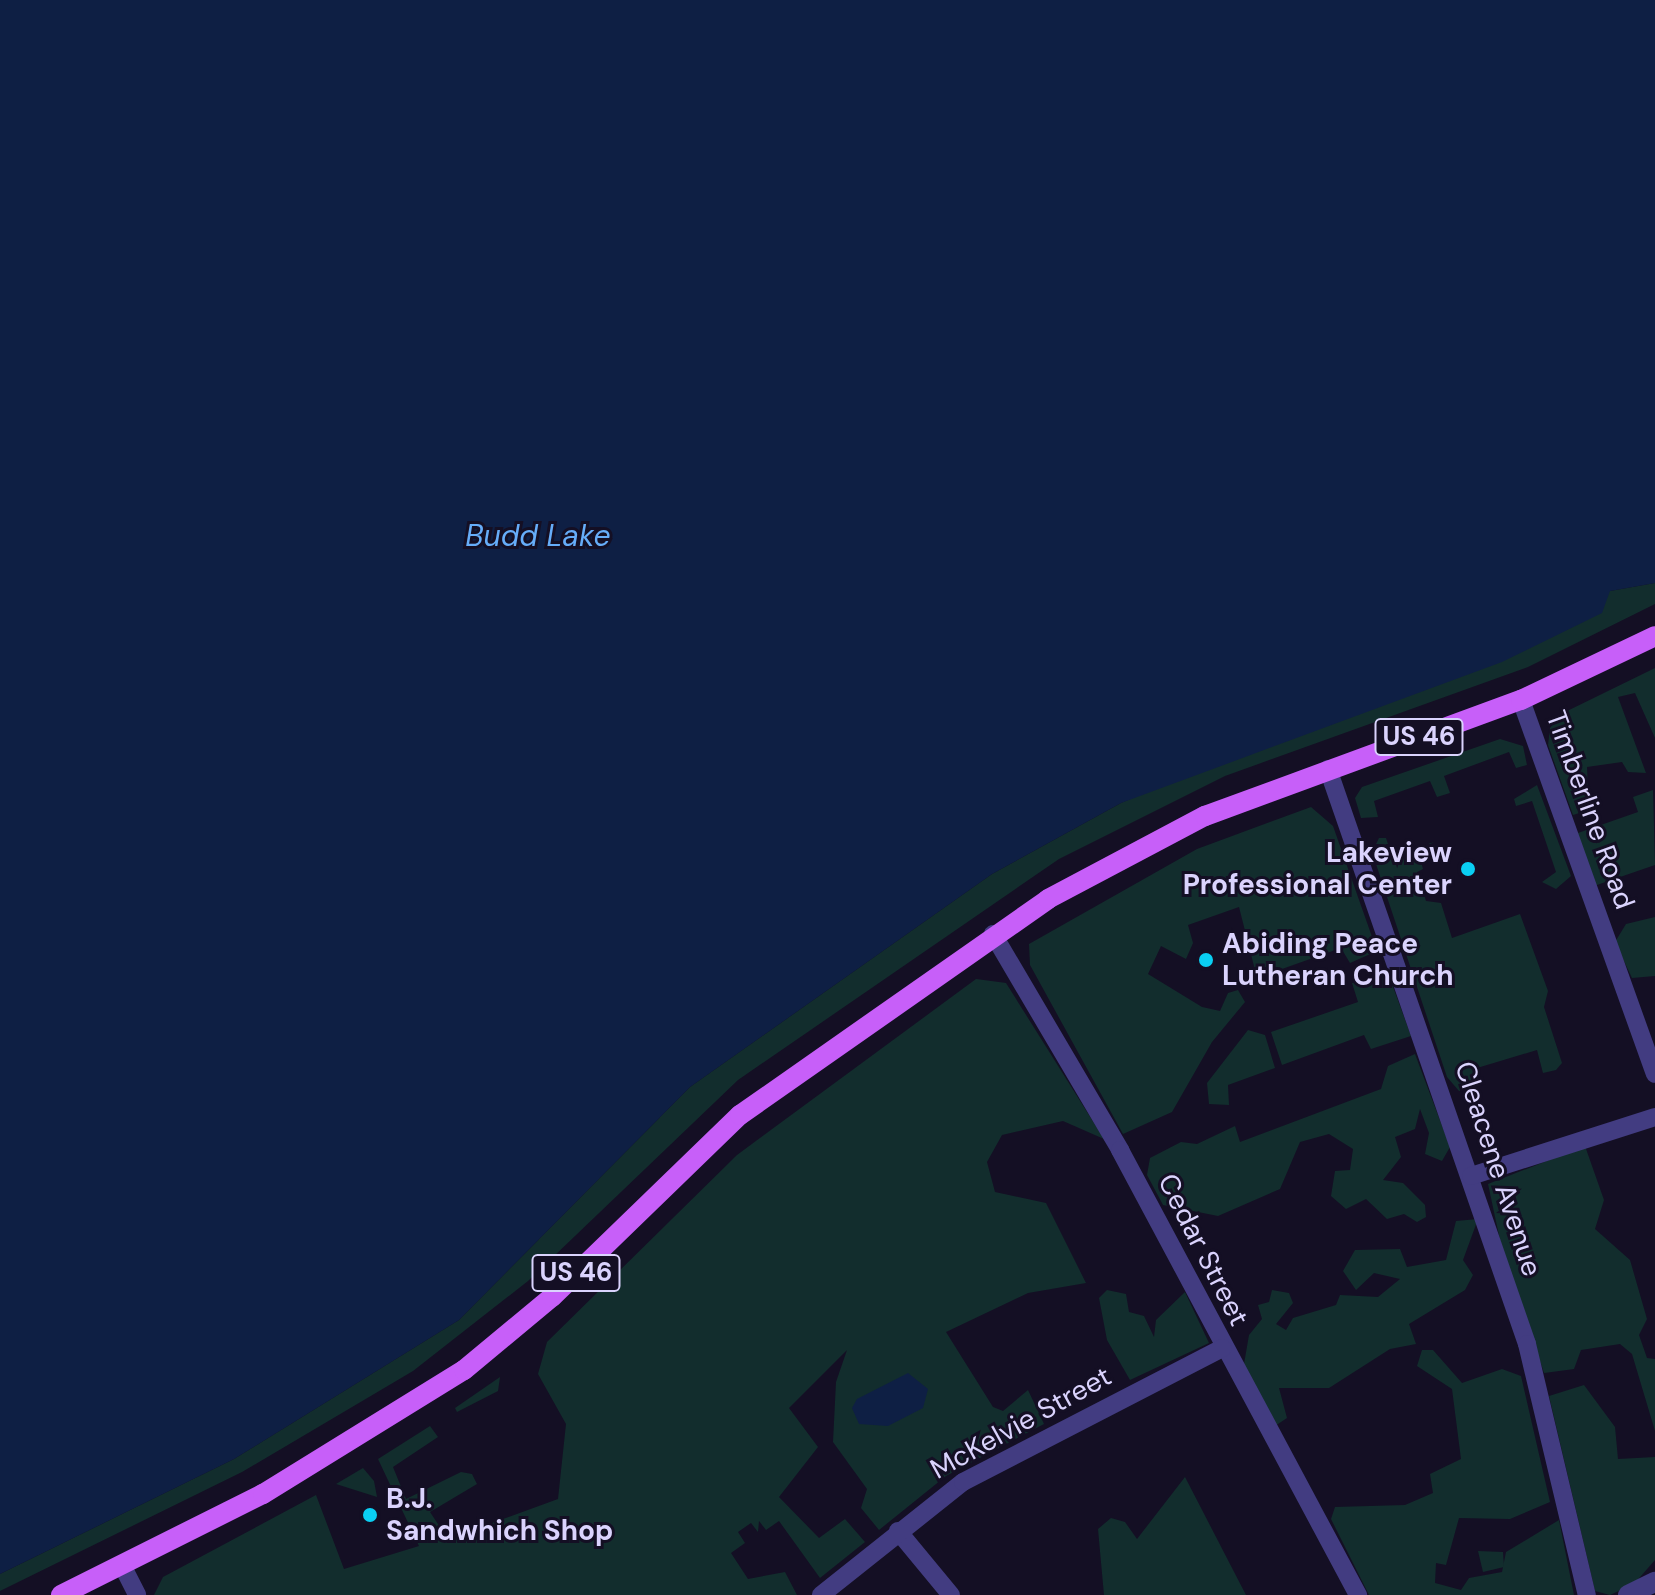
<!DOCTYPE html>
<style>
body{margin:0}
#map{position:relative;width:1655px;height:1595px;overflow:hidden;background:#140f24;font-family:"DM Sans",sans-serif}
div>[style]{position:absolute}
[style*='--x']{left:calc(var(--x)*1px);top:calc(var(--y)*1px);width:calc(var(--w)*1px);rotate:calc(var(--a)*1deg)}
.green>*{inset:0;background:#122d2d}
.water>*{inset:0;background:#0e1f44}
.minor>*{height:18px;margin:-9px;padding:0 9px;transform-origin:9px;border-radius:9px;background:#423c81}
.tertiary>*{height:20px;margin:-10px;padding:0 10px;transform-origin:10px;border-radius:10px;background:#423c81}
.primary>*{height:20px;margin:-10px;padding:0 10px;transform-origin:10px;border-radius:10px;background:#c75ff9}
.dots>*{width:22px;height:22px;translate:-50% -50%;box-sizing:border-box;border:4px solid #140f24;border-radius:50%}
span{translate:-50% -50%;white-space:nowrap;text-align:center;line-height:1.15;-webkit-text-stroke:6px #140f24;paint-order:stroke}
.shield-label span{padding:2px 6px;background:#140f24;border:2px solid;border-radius:6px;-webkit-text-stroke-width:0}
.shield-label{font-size:26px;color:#dad3fd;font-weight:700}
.street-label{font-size:28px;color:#dad3fd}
.poi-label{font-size:28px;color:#dad3fd;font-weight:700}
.right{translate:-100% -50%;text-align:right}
.left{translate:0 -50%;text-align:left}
.water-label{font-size:30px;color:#66adf9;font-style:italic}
</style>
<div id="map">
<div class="green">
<i style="clip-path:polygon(1655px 583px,1655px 604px,1528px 667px,1225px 776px,1059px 859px,738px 1080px,528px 1281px,413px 1371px,242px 1472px,0 1591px,0 1574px,234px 1459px,459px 1320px,690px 1087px,992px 874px,1121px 803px,1610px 591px)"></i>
<i style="clip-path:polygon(1655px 668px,1655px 738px,1635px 693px,1618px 697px,1646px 773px,1628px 772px,1622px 762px,1587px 767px,1589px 810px,1573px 815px,1548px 745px,1550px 728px,1561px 714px)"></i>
<i style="clip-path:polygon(1500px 739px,1523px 746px,1527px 765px,1516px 768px,1509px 752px,1444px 776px,1450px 793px,1437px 797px,1430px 781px,1374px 801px,1378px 817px,1361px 818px,1355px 798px,1362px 787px)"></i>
<i style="clip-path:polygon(1537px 785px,1571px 876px,1556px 889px,1542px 882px,1556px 872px,1532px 801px,1516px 806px,1514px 799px)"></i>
<i style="clip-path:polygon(1653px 790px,1655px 865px,1594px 886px,1575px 834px,1638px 812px,1633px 797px)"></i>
<i style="clip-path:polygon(1311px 807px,1333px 826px,1377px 951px,1350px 963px,1341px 948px,1257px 978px,1239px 907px,1188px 925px,1193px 943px,1186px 959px,1161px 946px,1148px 974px,1202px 1007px,1220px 1011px,1228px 993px,1238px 990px,1245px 1002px,1212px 1042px,1172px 1112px,1123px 1134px,1030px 965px,1029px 944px,1197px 849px)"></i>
<i style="clip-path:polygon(1379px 838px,1386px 838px,1392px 856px,1434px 842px,1418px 851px,1423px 869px,1417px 872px,1426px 901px,1441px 903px,1452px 938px,1520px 914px,1548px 991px,1544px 1007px,1562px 1063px,1556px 1070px,1543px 1073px,1537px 1050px,1477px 1068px,1475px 1090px,1459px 1091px,1447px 1077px,1372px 852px)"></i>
<i style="clip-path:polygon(1655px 917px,1655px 976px,1632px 978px,1615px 942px,1626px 924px)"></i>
<i style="clip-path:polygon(1388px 973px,1411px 1036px,1371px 1049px,1364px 1035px,1282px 1065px,1271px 1032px,1358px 1002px,1352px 983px)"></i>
<i style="clip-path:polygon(976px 979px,1006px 983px,1104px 1139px,1063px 1121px,1002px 1135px,987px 1162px,995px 1192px,1046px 1203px,1086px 1283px,1028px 1293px,946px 1332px,993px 1407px,1003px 1411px,1028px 1390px,1044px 1424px,946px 1476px,879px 1530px,861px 1508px,867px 1489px,833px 1442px,836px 1382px,847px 1350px,789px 1408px,818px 1447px,779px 1497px,819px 1538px,845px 1519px,865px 1542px,820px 1578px,779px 1521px,766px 1530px,759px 1521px,758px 1532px,751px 1523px,738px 1532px,745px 1543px,731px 1553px,748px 1579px,785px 1572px,797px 1595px,154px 1595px,163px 1577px,316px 1495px,344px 1569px,419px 1546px,378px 1459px,430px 1426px,438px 1437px,393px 1467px,406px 1499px,461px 1472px,472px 1474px,477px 1484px,430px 1512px,448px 1539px,558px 1499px,566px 1424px,538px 1374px,547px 1342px,737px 1155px)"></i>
<i style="clip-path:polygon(1248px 1030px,1265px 1035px,1275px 1068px,1228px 1085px,1229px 1105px,1209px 1104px,1207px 1083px)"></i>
<i style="clip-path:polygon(1415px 1054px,1450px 1147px,1442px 1161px,1425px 1154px,1429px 1133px,1420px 1109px,1415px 1129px,1395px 1137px,1401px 1157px,1383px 1180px,1403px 1183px,1425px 1205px,1426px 1217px,1417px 1222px,1404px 1214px,1387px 1219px,1366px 1199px,1346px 1209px,1331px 1196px,1335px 1171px,1350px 1170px,1353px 1149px,1329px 1134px,1300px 1142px,1280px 1189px,1218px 1216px,1163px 1205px,1147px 1175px,1150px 1158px,1181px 1142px,1197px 1144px,1235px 1126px,1240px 1142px,1381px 1089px,1388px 1066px)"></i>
<i style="clip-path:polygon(1585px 1146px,1604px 1200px,1595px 1229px,1630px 1260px,1647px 1319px,1639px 1335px,1647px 1358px,1655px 1359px,1655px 1431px,1632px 1354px,1620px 1344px,1581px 1350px,1574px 1369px,1544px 1373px,1500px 1240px,1488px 1184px)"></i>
<i style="clip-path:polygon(1478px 1219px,1463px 1260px,1473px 1275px,1465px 1290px,1409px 1324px,1416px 1344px,1390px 1349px,1329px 1388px,1279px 1388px,1287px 1418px,1275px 1426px,1244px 1364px,1249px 1335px,1262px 1319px,1258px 1305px,1269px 1302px,1272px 1290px,1289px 1293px,1293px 1303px,1276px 1324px,1286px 1330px,1293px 1318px,1336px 1305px,1340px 1295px,1378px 1297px,1400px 1279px,1374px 1273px,1356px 1290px,1343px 1271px,1355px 1250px,1400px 1249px,1407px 1267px,1446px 1260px,1456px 1221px)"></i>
<i style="clip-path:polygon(1107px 1290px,1126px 1294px,1129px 1312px,1144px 1316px,1154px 1337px,1156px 1320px,1185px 1292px,1209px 1343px,1130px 1380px,1107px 1340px,1099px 1298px)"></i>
<i style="clip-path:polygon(1422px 1350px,1433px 1350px,1462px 1383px,1502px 1369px,1521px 1376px,1550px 1502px,1510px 1519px,1459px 1518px,1446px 1565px,1436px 1563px,1435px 1583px,1461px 1590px,1469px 1578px,1502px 1572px,1506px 1552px,1559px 1520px,1574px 1595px,1369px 1595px,1331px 1519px,1335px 1507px,1405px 1505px,1433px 1493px,1430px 1474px,1461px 1459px,1452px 1389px,1417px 1366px)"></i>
<i style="clip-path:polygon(500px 1377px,498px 1391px,457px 1412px,455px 1408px)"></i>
<i style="clip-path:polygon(1584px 1385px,1615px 1427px,1618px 1459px,1655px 1457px,1655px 1560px,1634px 1584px,1610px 1595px,1595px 1591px,1549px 1396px)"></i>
<i style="clip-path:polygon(363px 1468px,374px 1481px,377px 1497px,336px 1484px)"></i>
<i style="clip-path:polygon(1185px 1477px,1246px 1595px,1104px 1595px,1098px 1529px,1111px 1518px,1125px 1522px,1137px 1539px)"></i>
<i style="clip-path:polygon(1478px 1551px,1503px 1552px,1504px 1567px,1483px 1572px)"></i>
</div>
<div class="water">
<i style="clip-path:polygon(0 0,1655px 0,1655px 583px,1610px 591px,1602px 613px,1502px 662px,1121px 803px,992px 874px,690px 1087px,459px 1320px,234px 1459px,0 1574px)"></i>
<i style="clip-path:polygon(908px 1373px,928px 1389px,923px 1408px,888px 1426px,859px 1424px,852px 1408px,857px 1399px)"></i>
</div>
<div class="minor">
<i style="--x:1521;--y:700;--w:397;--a:70.3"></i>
<i style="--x:1328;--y:769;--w:608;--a:70.91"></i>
<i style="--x:1527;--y:1344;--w:258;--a:76.6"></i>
<i style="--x:993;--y:934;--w:251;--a:59.5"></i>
<i style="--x:1120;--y:1150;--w:505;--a:61.86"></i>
<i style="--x:1471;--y:1176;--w:193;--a:-17.8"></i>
<i style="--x:898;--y:1531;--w:83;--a:50.4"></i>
<i style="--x:123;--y:1567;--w:31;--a:63"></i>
<i style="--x:821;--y:1595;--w:181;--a:-38.5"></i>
<i style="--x:963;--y:1482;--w:292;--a:-27.3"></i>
</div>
<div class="tertiary">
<i style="--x:1628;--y:1595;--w:30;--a:-26"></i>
</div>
<div class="primary">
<i style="--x:61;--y:1595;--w:226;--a:-26.6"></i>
<i style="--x:263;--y:1494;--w:236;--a:-31.7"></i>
<i style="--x:464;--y:1370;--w:114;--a:-39.7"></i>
<i style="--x:552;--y:1297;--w:262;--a:-44.1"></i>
<i style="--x:740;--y:1115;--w:376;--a:-35"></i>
<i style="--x:1048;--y:899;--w:178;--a:-27.9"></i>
<i style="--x:1205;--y:816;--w:337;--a:-20.2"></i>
<i style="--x:1521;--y:700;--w:148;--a:-25.5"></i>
</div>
<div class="dots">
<i style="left:1468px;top:869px;background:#0acff3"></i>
<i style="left:1206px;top:960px;background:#0acff3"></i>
<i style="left:370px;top:1515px;background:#0acff3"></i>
</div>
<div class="shield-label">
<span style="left:1419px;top:737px">US 46</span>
<span style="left:576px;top:1273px">US 46</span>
</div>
<div class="street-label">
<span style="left:1590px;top:810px;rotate:70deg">Timberline Road</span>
<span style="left:1498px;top:1169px;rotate:72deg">Cleacene Avenue</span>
<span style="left:1203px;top:1250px;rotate:63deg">Cedar Street</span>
<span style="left:1021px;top:1423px;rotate:-29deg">McKelvie Street</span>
</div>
<div class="poi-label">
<span class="right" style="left:1452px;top:869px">Lakeview<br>Professional Center</span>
<span class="left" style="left:1222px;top:960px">Abiding Peace<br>Lutheran Church</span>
<span class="left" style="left:386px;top:1515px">B.J.<br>Sandwhich Shop</span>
</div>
<div class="water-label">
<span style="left:538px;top:536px">Budd Lake</span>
</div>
</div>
